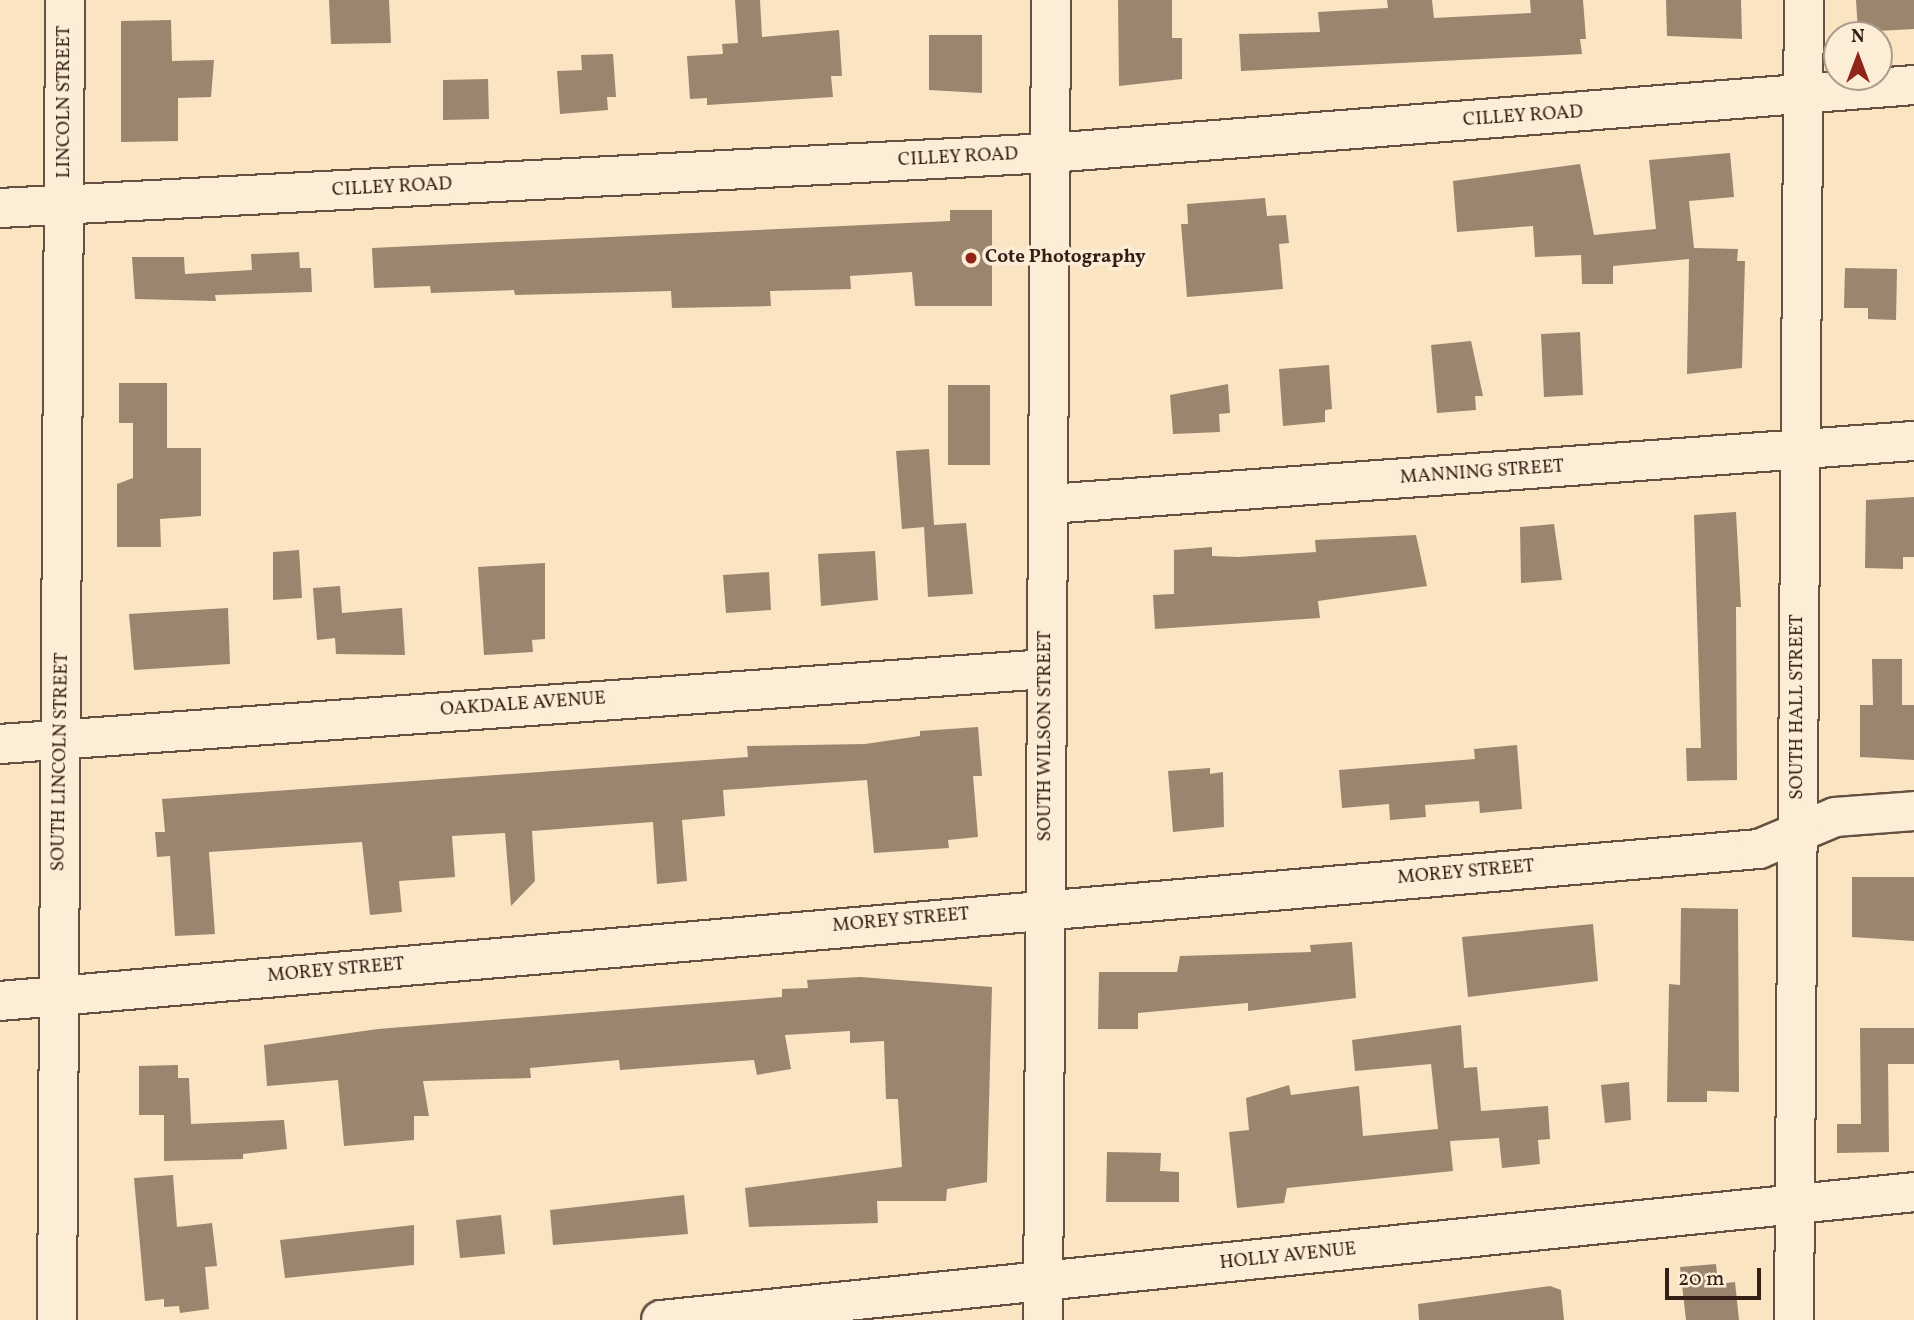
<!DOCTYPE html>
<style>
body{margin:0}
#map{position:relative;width:1914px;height:1320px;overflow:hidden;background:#fbe4c2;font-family:Vollkorn,serif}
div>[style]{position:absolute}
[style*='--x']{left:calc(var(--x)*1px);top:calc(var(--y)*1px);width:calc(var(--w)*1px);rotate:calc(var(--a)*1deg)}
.building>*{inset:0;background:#9b856f}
.roads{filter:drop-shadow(2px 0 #665041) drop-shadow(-2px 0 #665041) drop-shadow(0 2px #665041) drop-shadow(0 -2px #665041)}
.minor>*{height:38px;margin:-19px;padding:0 19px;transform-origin:19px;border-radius:19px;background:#fcedd7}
.dots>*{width:19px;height:19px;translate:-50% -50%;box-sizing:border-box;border:4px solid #fcedd7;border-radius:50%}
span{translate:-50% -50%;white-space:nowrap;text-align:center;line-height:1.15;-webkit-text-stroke:7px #fcedd7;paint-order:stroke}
.street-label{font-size:19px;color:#341f16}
.poi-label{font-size:19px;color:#341f16;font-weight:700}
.left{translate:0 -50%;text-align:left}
.north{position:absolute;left:1823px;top:21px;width:70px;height:70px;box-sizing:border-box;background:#fcedd7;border:2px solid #ac9b8a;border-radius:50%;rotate:0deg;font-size:19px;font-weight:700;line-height:28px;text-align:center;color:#341f16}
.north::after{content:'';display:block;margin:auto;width:24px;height:32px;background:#8f2418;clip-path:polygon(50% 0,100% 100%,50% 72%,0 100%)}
.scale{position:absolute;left:1665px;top:1268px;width:96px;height:32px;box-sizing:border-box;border:4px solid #341f16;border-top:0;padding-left:9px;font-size:21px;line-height:24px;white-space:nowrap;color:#341f16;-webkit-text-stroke:5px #fcedd7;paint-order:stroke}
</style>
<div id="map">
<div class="building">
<i style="clip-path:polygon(329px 0,389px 0,391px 43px,331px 44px)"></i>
<i style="clip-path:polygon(735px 0,760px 0,762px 37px,839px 30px,842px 76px,831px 76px,833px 97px,707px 105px,707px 98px,690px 99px,687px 56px,723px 54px,722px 44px,738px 43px)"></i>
<i style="clip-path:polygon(1118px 0,1172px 0,1172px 38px,1182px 38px,1182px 79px,1119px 86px)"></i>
<i style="clip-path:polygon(1387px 0,1432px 0,1434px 18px,1531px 13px,1530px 0,1583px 0,1586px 39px,1580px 39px,1582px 54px,1241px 71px,1239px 34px,1320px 32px,1318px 12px,1388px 8px)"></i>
<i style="clip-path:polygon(1666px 0,1741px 0,1742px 39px,1667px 36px)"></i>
<i style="clip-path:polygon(1856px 0,1914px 0,1914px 29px,1858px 32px)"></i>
<i style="clip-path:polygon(171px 20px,172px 61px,214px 60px,211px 97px,178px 98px,178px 141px,121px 142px,121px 21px)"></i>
<i style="clip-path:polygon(929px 35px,982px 35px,982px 93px,929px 90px)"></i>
<i style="clip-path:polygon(613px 54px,616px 97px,607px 97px,608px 110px,560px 114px,557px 71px,582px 70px,581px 55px)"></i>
<i style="clip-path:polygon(488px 79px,489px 119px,443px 120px,443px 80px)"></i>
<i style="clip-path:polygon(1730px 153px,1734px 197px,1689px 201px,1694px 248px,1738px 249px,1737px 261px,1745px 261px,1742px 368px,1687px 374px,1689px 259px,1613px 266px,1613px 284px,1582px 284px,1581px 255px,1535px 257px,1533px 226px,1457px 232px,1453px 181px,1580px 164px,1594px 235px,1656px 229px,1649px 160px)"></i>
<i style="clip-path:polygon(1265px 198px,1267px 216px,1286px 215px,1289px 243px,1279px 244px,1283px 289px,1187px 297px,1181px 224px,1188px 224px,1187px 204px)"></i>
<i style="clip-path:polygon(950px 210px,992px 210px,992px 306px,915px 306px,912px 272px,850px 276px,851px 289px,770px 291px,771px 306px,672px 308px,671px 291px,515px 295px,514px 290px,431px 293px,430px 286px,374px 288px,372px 248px,950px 221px)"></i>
<i style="clip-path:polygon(299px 252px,300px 268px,311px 268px,312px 292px,215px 295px,216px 301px,135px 299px,132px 257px,184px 257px,185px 274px,252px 270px,251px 254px)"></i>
<i style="clip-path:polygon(1845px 268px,1897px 269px,1896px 320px,1868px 319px,1868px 308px,1844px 308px)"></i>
<i style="clip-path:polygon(1580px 332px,1583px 395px,1544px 397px,1541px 334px)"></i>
<i style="clip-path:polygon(1471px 341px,1483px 396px,1475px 396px,1476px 410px,1437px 413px,1431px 345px)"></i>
<i style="clip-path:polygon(1329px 365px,1332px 409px,1325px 410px,1325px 422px,1283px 426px,1279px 369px)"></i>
<i style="clip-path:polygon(119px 383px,167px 383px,167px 448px,201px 448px,201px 516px,160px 519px,161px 547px,117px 547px,117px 484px,133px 478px,133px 423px,119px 423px)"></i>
<i style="clip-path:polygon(1228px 384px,1230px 413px,1219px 414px,1220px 432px,1173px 434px,1170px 395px)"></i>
<i style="clip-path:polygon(948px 385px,990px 385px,990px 465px,948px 465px)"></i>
<i style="clip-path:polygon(929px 449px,934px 525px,966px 523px,973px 594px,928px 597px,924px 527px,902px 529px,896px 451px)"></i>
<i style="clip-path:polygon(1914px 497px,1914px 557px,1903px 557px,1903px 569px,1865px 568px,1866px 500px)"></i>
<i style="clip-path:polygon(1736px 512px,1741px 607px,1736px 607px,1737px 780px,1687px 781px,1686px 748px,1701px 748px,1694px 515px)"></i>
<i style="clip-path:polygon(1554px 524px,1562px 580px,1521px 583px,1520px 527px)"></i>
<i style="clip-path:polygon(1416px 535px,1427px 586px,1318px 601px,1320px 618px,1155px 629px,1153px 595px,1174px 594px,1174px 550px,1212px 547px,1212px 556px,1238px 557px,1316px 552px,1315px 540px)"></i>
<i style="clip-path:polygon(299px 550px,302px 598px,273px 600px,273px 552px)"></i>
<i style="clip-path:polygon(875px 551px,878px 600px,821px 606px,818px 554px)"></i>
<i style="clip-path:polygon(545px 563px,545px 639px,532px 640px,533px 652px,484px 655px,478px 567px)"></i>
<i style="clip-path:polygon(769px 572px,771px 610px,726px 613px,723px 575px)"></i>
<i style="clip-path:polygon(340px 586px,342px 613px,402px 608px,405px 655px,336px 654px,335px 638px,317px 640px,313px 588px)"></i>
<i style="clip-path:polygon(228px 608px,230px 664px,134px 670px,129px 614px)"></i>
<i style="clip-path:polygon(1872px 659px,1902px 659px,1902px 705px,1914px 705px,1914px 760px,1860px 757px,1860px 705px,1873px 705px)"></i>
<i style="clip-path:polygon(978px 727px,982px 776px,973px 776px,978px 837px,948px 840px,949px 848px,874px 853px,867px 780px,723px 790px,725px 816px,682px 820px,687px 881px,657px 884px,653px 822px,532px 831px,535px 881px,511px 906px,505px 833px,452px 836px,455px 877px,399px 881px,402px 912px,370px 915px,362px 842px,209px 852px,215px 934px,175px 936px,170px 856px,157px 857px,155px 832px,165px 832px,162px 799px,748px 757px,747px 746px,865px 744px,920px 736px,920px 731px)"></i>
<i style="clip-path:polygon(1517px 745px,1522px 809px,1480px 813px,1479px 801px,1425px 805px,1426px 817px,1390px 820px,1389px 804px,1342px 808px,1339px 770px,1475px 759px,1474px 749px)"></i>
<i style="clip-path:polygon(1210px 768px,1210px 774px,1223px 772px,1224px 827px,1173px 832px,1168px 771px)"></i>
<i style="clip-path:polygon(1852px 877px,1914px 877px,1914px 941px,1852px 937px)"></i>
<i style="clip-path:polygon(1681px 908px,1738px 909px,1739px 1092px,1707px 1091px,1707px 1102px,1667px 1102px,1669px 984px,1680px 985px)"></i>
<i style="clip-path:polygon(1593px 924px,1598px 981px,1468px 997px,1462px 937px)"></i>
<i style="clip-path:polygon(1352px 942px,1356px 998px,1248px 1011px,1248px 1003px,1138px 1013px,1138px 1029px,1098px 1029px,1099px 972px,1177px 972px,1180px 956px,1311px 952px,1310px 945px)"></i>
<i style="clip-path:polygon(860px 977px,992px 987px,987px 1182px,947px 1189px,946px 1201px,877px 1201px,878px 1223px,749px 1227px,745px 1188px,902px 1167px,898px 1099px,886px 1099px,884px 1041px,850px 1043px,850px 1031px,785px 1035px,791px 1069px,757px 1075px,754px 1060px,620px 1070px,619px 1060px,530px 1068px,531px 1078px,423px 1081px,429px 1116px,414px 1116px,414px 1140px,344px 1146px,338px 1080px,267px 1086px,264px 1045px,378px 1029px,782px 997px,782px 989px,808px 988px,807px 980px)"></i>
<i style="clip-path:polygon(1461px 1025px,1464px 1068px,1477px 1067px,1481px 1111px,1548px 1106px,1550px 1139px,1538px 1140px,1540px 1164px,1502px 1168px,1499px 1138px,1450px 1141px,1453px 1171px,1287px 1188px,1284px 1203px,1237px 1208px,1229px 1132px,1249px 1130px,1246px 1098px,1289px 1085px,1291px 1095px,1359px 1086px,1363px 1136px,1438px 1129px,1431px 1064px,1355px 1071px,1352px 1040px)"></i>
<i style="clip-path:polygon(1860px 1028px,1914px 1028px,1914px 1064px,1888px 1064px,1889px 1152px,1837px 1153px,1837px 1124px,1861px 1124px)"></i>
<i style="clip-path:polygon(178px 1065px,178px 1078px,189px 1078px,191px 1124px,284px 1120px,287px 1149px,243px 1154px,243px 1159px,164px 1161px,164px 1115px,139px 1115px,139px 1066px)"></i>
<i style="clip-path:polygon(1629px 1082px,1631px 1120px,1605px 1123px,1601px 1085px)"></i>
<i style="clip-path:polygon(1107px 1152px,1161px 1153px,1160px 1171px,1179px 1172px,1179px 1202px,1106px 1202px)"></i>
<i style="clip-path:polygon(173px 1175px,177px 1227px,212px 1223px,217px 1266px,205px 1267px,209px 1309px,180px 1313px,179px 1306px,164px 1307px,164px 1299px,145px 1301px,134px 1178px)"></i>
<i style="clip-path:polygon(684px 1195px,688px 1234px,553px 1245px,550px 1210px)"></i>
<i style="clip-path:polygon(501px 1215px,505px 1254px,460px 1258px,456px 1220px)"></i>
<i style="clip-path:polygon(414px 1225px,414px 1265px,285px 1278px,280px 1240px)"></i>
<i style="clip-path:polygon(1716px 1264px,1718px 1284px,1735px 1282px,1739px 1320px,1686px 1320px,1680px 1267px)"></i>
<i style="clip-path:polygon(1550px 1286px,1561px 1290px,1564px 1320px,1419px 1320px,1418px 1304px)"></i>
</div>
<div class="roads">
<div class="minor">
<i style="--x:0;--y:208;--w:1051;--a:-3"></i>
<i style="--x:1050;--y:153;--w:867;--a:-4.5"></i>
<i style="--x:1049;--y:504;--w:867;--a:-4.17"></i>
<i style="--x:0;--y:744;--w:1049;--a:-4.1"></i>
<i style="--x:0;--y:1001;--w:1766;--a:-4.94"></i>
<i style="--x:1759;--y:849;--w:82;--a:-22.8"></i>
<i style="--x:1835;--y:817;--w:79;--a:-4.3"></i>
<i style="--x:57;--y:1320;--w:1320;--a:-89.65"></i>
<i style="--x:661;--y:1320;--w:1260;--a:-5.83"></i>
<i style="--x:1043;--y:1320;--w:1320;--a:-89.65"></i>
<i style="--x:1794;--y:1320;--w:1320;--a:-89.57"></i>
</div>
</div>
<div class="dots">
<i style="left:971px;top:258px;background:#8f2418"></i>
</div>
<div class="street-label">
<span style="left:65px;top:102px;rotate:-90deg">LINCOLN STREET</span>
<span style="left:1523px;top:117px;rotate:-4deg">CILLEY ROAD</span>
<span style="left:958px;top:158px;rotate:-3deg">CILLEY ROAD</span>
<span style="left:392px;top:188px;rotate:-3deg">CILLEY ROAD</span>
<span style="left:1482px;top:473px;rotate:-4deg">MANNING STREET</span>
<span style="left:523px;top:705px;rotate:-4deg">OAKDALE AVENUE</span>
<span style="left:1798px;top:707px;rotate:-90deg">SOUTH HALL STREET</span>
<span style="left:1046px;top:736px;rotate:-90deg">SOUTH WILSON STREET</span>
<span style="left:61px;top:762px;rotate:-89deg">SOUTH LINCOLN STREET</span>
<span style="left:1466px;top:873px;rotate:-5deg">MOREY STREET</span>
<span style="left:901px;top:921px;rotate:-5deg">MOREY STREET</span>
<span style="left:336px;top:971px;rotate:-5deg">MOREY STREET</span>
<span style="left:1288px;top:1257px;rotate:-6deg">HOLLY AVENUE</span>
</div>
<div class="poi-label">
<span class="left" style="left:985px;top:258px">Cote Photography</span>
</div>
<div class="north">N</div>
<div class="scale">20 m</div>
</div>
